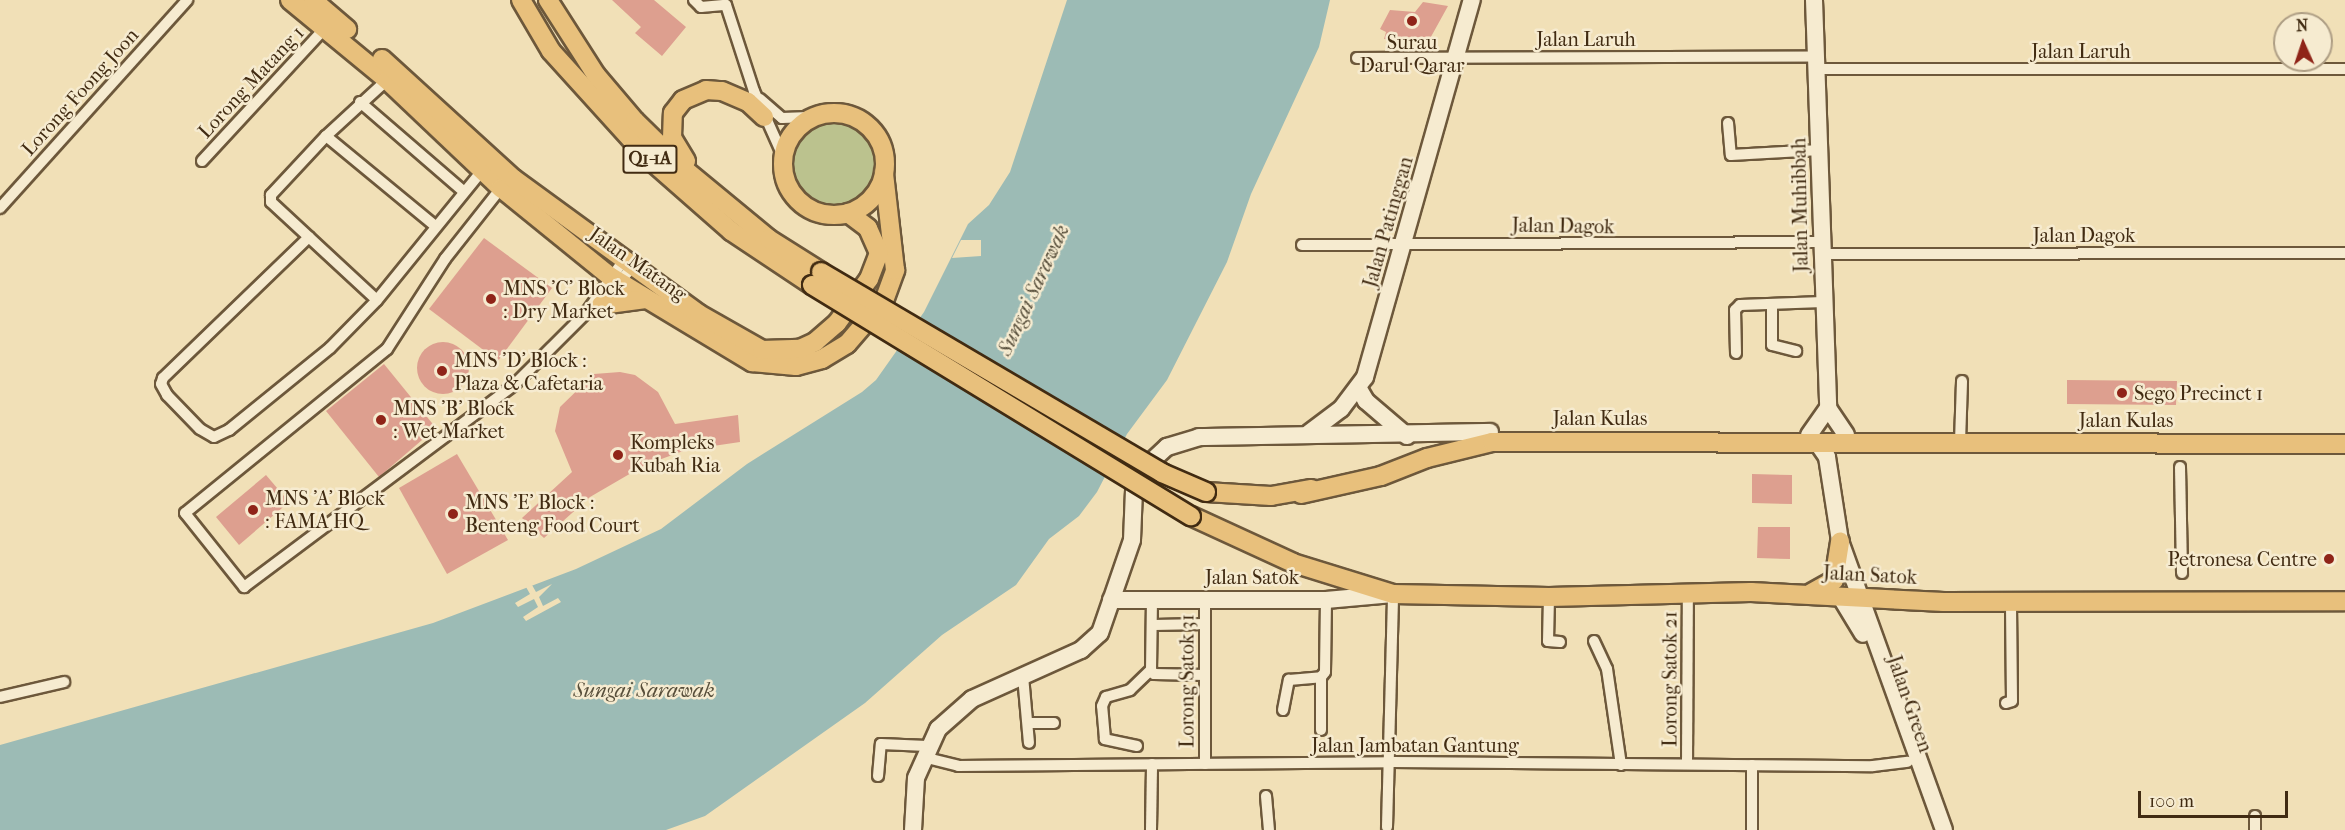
<!DOCTYPE html>
<style>
body{margin:0}
#map{position:relative;width:2345px;height:830px;overflow:hidden;background:#f1e0b7;font-family:"IM FELL French Canon",serif}
div>[style]{position:absolute}
[style*='--x']{left:calc(var(--x)*1px);top:calc(var(--y)*1px);width:calc(var(--w)*1px);rotate:calc(var(--a)*1deg)}
.green>*{inset:0;background:#bbc28e}
.round{border-radius:50%}
.water>*{inset:0;background:#9cbbb5}
.pier>*{inset:0;background:#f1e0b7}
.building>*{inset:0;background:#dd9f8f}
.roads{filter:drop-shadow(2px 0 #6d583b) drop-shadow(-2px 0 #6d583b) drop-shadow(0 2px #6d583b) drop-shadow(0 -2px #6d583b)}
.street>*{height:10px;margin:-5px;padding:0 5px;transform-origin:5px;border-radius:5px;background:#f6ebd0}
.secondary>*{height:16px;margin:-8px;padding:0 8px;transform-origin:8px;border-radius:8px;background:#f6ebd0}
.primary>*{height:18px;margin:-9px;padding:0 9px;transform-origin:9px;border-radius:9px;background:#e8c07c}
.primary>.ring{margin:-9px;padding:0;box-sizing:content-box;background:none;border:18px solid #e8c07c;border-radius:50%}
.bridges{filter:drop-shadow(2px 0 #412b12) drop-shadow(-2px 0 #412b12) drop-shadow(0 2px #412b12) drop-shadow(0 -2px #412b12)}
.primary-bridge>*{height:18px;margin:-9px;padding:0 9px;transform-origin:9px;border-radius:9px;background:#e8c07c}
.dots>*{width:16px;height:16px;translate:-50% -50%;box-sizing:border-box;border:3px solid #f6ebd0;border-radius:50%}
span{translate:-50% -50%;white-space:nowrap;text-align:center;line-height:1.15;-webkit-text-stroke:5px #f6ebd0;paint-order:stroke}
.shield-label span{padding:2px 4px;background:#f6ebd0;border:2px solid;border-radius:4px;-webkit-text-stroke-width:0}
.shield-label{font-size:18px;color:#412b12;font-weight:700}
.street-label{font-size:20px;color:#412b12}
.poi-label{font-size:20px;color:#412b12}
.left{translate:0 -50%;text-align:left}
.right{translate:-100% -50%;text-align:right}
.water-label{font-size:21px;color:#584f3b;font-style:italic}
.north{position:absolute;left:2273px;top:12px;width:60px;height:60px;box-sizing:border-box;background:#f6ebd0;border:2px solid #ae9e84;border-radius:50%;rotate:357deg;font-size:16px;font-weight:700;line-height:24px;text-align:center;color:#412b12}
.north::after{content:'';display:block;margin:auto;width:21px;height:27px;background:#8f2418;clip-path:polygon(50% 0,100% 100%,50% 72%,0 100%)}
.scale{position:absolute;left:2138px;top:791px;width:150px;height:27px;box-sizing:border-box;border:3px solid #412b12;border-top:0;padding-left:8px;font-size:18px;line-height:21px;white-space:nowrap;color:#412b12;-webkit-text-stroke:4px #f6ebd0;paint-order:stroke}
</style>
<div id="map">
<div class="green">
<i class="round" style="left:793px;top:123px;width:82px;height:82px"></i>
</div>
<div class="water">
<i style="clip-path:polygon(1067px 0,1330px 0,1319px 47px,1251px 194px,1227px 262px,1167px 380px,1127px 434px,1097px 492px,1079px 516px,1049px 539px,1016px 585px,942px 635px,865px 703px,705px 816px,666px 830px,0 830px,0 745px,433px 623px,576px 569px,661px 529px,747px 464px,862px 392px,876px 380px,924px 312px,968px 224px,989px 205px,1010px 172px)"></i>
</div>
<div class="pier">
<i style="clip-path:polygon(961px 240px,981px 240px,981px 256px,952px 258px)"></i>
<i style="clip-path:polygon(552px 584px,539px 597px,543px 606px,558px 598px,561px 602px,526px 621px,523px 617px,538px 607px,534px 599px,518px 607px,515px 603px,530px 594px,526px 587px,532px 585px,536px 592px)"></i>
</div>
<div class="building">
<i style="clip-path:polygon(612px 0,654px 0,686px 27px,662px 56px,635px 33px,641px 27px)"></i>
<i style="clip-path:polygon(1423px 2px,1448px 6px,1427px 44px,1384px 39px,1386px 32px,1380px 29px,1390px 10px,1415px 12px)"></i>
<i style="clip-path:polygon(484px 238px,552px 288px,498px 361px,429px 309px)"></i>
<i class="round" style="left:417px;top:342px;width:52px;height:52px"></i>
<i style="clip-path:polygon(384px 364px,436px 428px,379px 477px,326px 411px)"></i>
<i style="clip-path:polygon(620px 372px,635px 375px,658px 392px,675px 424px,738px 415px,740px 442px,686px 450px,645px 465px,590px 497px,544px 538px,522px 518px,572px 472px,555px 431px,560px 407px,594px 374px)"></i>
<i style="clip-path:polygon(2067px 380px,2177px 381px,2176px 405px,2067px 404px)"></i>
<i style="clip-path:polygon(457px 454px,508px 540px,447px 574px,399px 488px)"></i>
<i style="clip-path:polygon(1752px 474px,1792px 475px,1792px 504px,1752px 503px)"></i>
<i style="clip-path:polygon(266px 475px,289px 502px,239px 545px,216px 517px)"></i>
<i style="clip-path:polygon(1758px 527px,1790px 527px,1790px 559px,1757px 558px)"></i>
</div>
<div class="roads">
<div class="street">
<i style="--x:694;--y:0;--w:10;--a:45"></i>
<i style="--x:701;--y:7;--w:25;--a:-5"></i>
<i style="--x:726;--y:5;--w:90;--a:72"></i>
<i style="--x:754;--y:91;--w:73;--a:65.9"></i>
<i style="--x:1357;--y:58;--w:459;--a:-0.2"></i>
<i style="--x:1817;--y:69;--w:528;--a:0"></i>
<i style="--x:387;--y:80;--w:83;--a:137.4"></i>
<i style="--x:326;--y:136;--w:81;--a:133"></i>
<i style="--x:271;--y:195;--w:7;--a:90"></i>
<i style="--x:271;--y:202;--w:144;--a:42.8"></i>
<i style="--x:377;--y:300;--w:166;--a:-50.9"></i>
<i style="--x:760;--y:99;--w:29;--a:41"></i>
<i style="--x:782;--y:118;--w:34;--a:-2"></i>
<i style="--x:360;--y:102;--w:136;--a:40.8"></i>
<i style="--x:1728;--y:123;--w:32;--a:85"></i>
<i style="--x:1731;--y:155;--w:89;--a:-3.2"></i>
<i style="--x:326;--y:136;--w:141;--a:39.5"></i>
<i style="--x:202;--y:161;--w:183;--a:-47.2"></i>
<i style="--x:501;--y:188;--w:90;--a:128.3"></i>
<i style="--x:445;--y:259;--w:107;--a:122.8"></i>
<i style="--x:387;--y:349;--w:260;--a:140.9"></i>
<i style="--x:185;--y:513;--w:95;--a:51.4"></i>
<i style="--x:244;--y:587;--w:336;--a:-36.8"></i>
<i style="--x:513;--y:386;--w:103;--a:-45"></i>
<i style="--x:586;--y:313;--w:65;--a:-54.4"></i>
<i style="--x:0;--y:208;--w:280;--a:-48"></i>
<i style="--x:309;--y:237;--w:203;--a:136"></i>
<i style="--x:163;--y:378;--w:6;--a:108"></i>
<i style="--x:161;--y:384;--w:13;--a:61"></i>
<i style="--x:167;--y:395;--w:47;--a:45.9"></i>
<i style="--x:200;--y:429;--w:16;--a:30"></i>
<i style="--x:214;--y:437;--w:17;--a:-25"></i>
<i style="--x:229;--y:430;--w:130;--a:-39.1"></i>
<i style="--x:330;--y:348;--w:67;--a:-45.6"></i>
<i style="--x:1302;--y:245;--w:521;--a:-0.33"></i>
<i style="--x:1823;--y:254;--w:522;--a:-0.11"></i>
<i style="--x:1772;--y:304;--w:41;--a:90"></i>
<i style="--x:1772;--y:345;--w:25;--a:14"></i>
<i style="--x:599;--y:306;--w:52;--a:-49.6"></i>
<i style="--x:1736;--y:353;--w:43;--a:-91.3"></i>
<i style="--x:1735;--y:310;--w:7;--a:-45"></i>
<i style="--x:1740;--y:305;--w:83;--a:-2.1"></i>
<i style="--x:1960;--y:442;--w:61;--a:-88.1"></i>
<i style="--x:2180;--y:467;--w:106;--a:88.9"></i>
<i style="--x:1549;--y:597;--w:44;--a:91.3"></i>
<i style="--x:1548;--y:641;--w:12;--a:5"></i>
<i style="--x:1152;--y:599;--w:71;--a:90.8"></i>
<i style="--x:1151;--y:670;--w:5;--a:53"></i>
<i style="--x:1154;--y:674;--w:51;--a:1.1"></i>
<i style="--x:1154;--y:625;--w:50;--a:-1.1"></i>
<i style="--x:1594;--y:641;--w:31;--a:65"></i>
<i style="--x:1607;--y:669;--w:97;--a:81.7"></i>
<i style="--x:1023;--y:676;--w:67;--a:84.9"></i>
<i style="--x:1321;--y:677;--w:53;--a:90"></i>
<i style="--x:0;--y:697;--w:66;--a:-13.2"></i>
<i style="--x:2006;--y:703;--w:6;--a:-18"></i>
<i style="--x:2012;--y:701;--w:100;--a:-90.6"></i>
<i style="--x:1283;--y:710;--w:31;--a:-79"></i>
<i style="--x:1289;--y:680;--w:32;--a:-5"></i>
<i style="--x:1321;--y:677;--w:6;--a:-51"></i>
<i style="--x:1325;--y:672;--w:72;--a:-89.2"></i>
<i style="--x:1029;--y:723;--w:25;--a:0"></i>
<i style="--x:1137;--y:746;--w:33;--a:-168"></i>
<i style="--x:1105;--y:739;--w:33;--a:-95"></i>
<i style="--x:1102;--y:706;--w:10;--a:-66"></i>
<i style="--x:1106;--y:697;--w:25;--a:-16"></i>
<i style="--x:1130;--y:690;--w:29;--a:-44"></i>
<i style="--x:923;--y:757;--w:36;--a:14"></i>
<i style="--x:958;--y:766;--w:434;--a:-0.5"></i>
<i style="--x:1392;--y:762;--w:481;--a:0.5"></i>
<i style="--x:1873;--y:766;--w:35;--a:-7"></i>
<i style="--x:1205;--y:764;--w:165;--a:-90"></i>
<i style="--x:1687;--y:764;--w:169;--a:-89.7"></i>
<i style="--x:878;--y:776;--w:32;--a:-85"></i>
<i style="--x:881;--y:744;--w:46;--a:2.5"></i>
<i style="--x:1266;--y:796;--w:34;--a:85"></i>
<i style="--x:2255;--y:816;--w:14;--a:90"></i>
<i style="--x:1387;--y:827;--w:233;--a:-88.5"></i>
<i style="--x:1151;--y:830;--w:66;--a:-89.1"></i>
<i style="--x:1752;--y:830;--w:65;--a:-90"></i>
</div>
<div class="secondary">
<i style="--x:1814;--y:0;--w:408;--a:88"></i>
<i style="--x:1828;--y:408;--w:32;--a:56"></i>
<i style="--x:1359;--y:389;--w:14;--a:60"></i>
<i style="--x:1366;--y:401;--w:54;--a:40.5"></i>
<i style="--x:1309;--y:433;--w:40;--a:-37"></i>
<i style="--x:1341;--y:409;--w:40;--a:-53"></i>
<i style="--x:1365;--y:377;--w:392;--a:-74.2"></i>
<i style="--x:1809;--y:435;--w:33;--a:-55"></i>
<i style="--x:1807;--y:442;--w:11;--a:10"></i>
<i style="--x:1818;--y:444;--w:16;--a:55"></i>
<i style="--x:1827;--y:457;--w:85;--a:81.2"></i>
<i style="--x:1840;--y:541;--w:307;--a:70.2"></i>
<i style="--x:1840;--y:596;--w:44;--a:58.8"></i>
<i style="--x:1111;--y:600;--w:215;--a:0"></i>
<i style="--x:1326;--y:600;--w:67;--a:-5.1"></i>
<i style="--x:913;--y:830;--w:52;--a:-86.7"></i>
<i style="--x:916;--y:778;--w:54;--a:-65.8"></i>
<i style="--x:938;--y:729;--w:45;--a:-41.4"></i>
<i style="--x:972;--y:699;--w:120;--a:-24.2"></i>
<i style="--x:1081;--y:650;--w:25;--a:-42"></i>
<i style="--x:1100;--y:633;--w:98;--a:-71"></i>
<i style="--x:1132;--y:540;--w:49;--a:-87.7"></i>
<i style="--x:1134;--y:491;--w:20;--a:-72"></i>
<i style="--x:1140;--y:472;--w:37;--a:-43"></i>
<i style="--x:1167;--y:447;--w:34;--a:-17"></i>
<i style="--x:1199;--y:437;--w:291;--a:-1"></i>
</div>
<div class="primary">
<i style="--x:290;--y:0;--w:126;--a:39.5"></i>
<i style="--x:387;--y:80;--w:157;--a:43.5"></i>
<i style="--x:501;--y:188;--w:141;--a:39"></i>
<i style="--x:611;--y:277;--w:165;--a:31.1"></i>
<i style="--x:752;--y:362;--w:44;--a:5.2"></i>
<i style="--x:796;--y:366;--w:27;--a:-15"></i>
<i style="--x:822;--y:359;--w:29;--a:-31"></i>
<i style="--x:847;--y:344;--w:57;--a:-49.3"></i>
<i style="--x:884;--y:301;--w:33;--a:-70"></i>
<i style="--x:895;--y:270;--w:98;--a:-96.5"></i>
<i style="--x:313;--y:0;--w:45;--a:40.5"></i>
<i style="--x:521;--y:0;--w:59;--a:59.5"></i>
<i style="--x:551;--y:51;--w:144;--a:47.8"></i>
<i style="--x:648;--y:158;--w:111;--a:41.3"></i>
<i style="--x:731;--y:231;--w:97;--a:33.7"></i>
<i style="--x:548;--y:0;--w:89;--a:57.4"></i>
<i style="--x:596;--y:75;--w:60;--a:49.7"></i>
<i style="--x:635;--y:121;--w:69;--a:44.4"></i>
<i style="--x:684;--y:169;--w:110;--a:39.5"></i>
<i style="--x:769;--y:239;--w:62;--a:32.4"></i>
<i style="--x:382;--y:59;--w:178;--a:42.3"></i>
<i style="--x:514;--y:179;--w:229;--a:36.1"></i>
<i style="--x:699;--y:314;--w:73;--a:29.7"></i>
<i style="--x:762;--y:350;--w:38;--a:-2"></i>
<i style="--x:800;--y:349;--w:17;--a:-25"></i>
<i style="--x:815;--y:342;--w:29;--a:-41"></i>
<i style="--x:837;--y:323;--w:54;--a:-54"></i>
<i style="--x:869;--y:279;--w:28;--a:-69"></i>
<i style="--x:879;--y:253;--w:27;--a:-114"></i>
<i style="--x:868;--y:228;--w:25;--a:-143"></i>
<i class="ring" style="left:783px;top:113px;width:84px;height:84px"></i>
<i style="--x:686;--y:161;--w:27;--a:-121"></i>
<i style="--x:672;--y:138;--w:25;--a:-88"></i>
<i style="--x:673;--y:113;--w:16;--a:-52"></i>
<i style="--x:683;--y:100;--w:25;--a:-23"></i>
<i style="--x:706;--y:90;--w:16;--a:4"></i>
<i style="--x:722;--y:91;--w:28;--a:23"></i>
<i style="--x:748;--y:102;--w:22;--a:43"></i>
<i style="--x:601;--y:305;--w:45;--a:-7.6"></i>
<i style="--x:1206;--y:492;--w:65;--a:3.5"></i>
<i style="--x:1271;--y:496;--w:41;--a:-9.9"></i>
<i style="--x:1301;--y:494;--w:82;--a:-12.7"></i>
<i style="--x:1381;--y:476;--w:49;--a:-21.4"></i>
<i style="--x:1427;--y:458;--w:67;--a:-13.8"></i>
<i style="--x:1492;--y:442;--w:853;--a:0.13"></i>
<i style="--x:1191;--y:516;--w:112;--a:24.7"></i>
<i style="--x:1293;--y:563;--w:105;--a:17.2"></i>
<i style="--x:1393;--y:594;--w:156;--a:1.1"></i>
<i style="--x:1549;--y:597;--w:202;--a:-1.4"></i>
<i style="--x:1751;--y:592;--w:193;--a:3"></i>
<i style="--x:1944;--y:602;--w:401;--a:-0.1"></i>
<i style="--x:1811;--y:593;--w:26;--a:-29"></i>
<i style="--x:1834;--y:580;--w:39;--a:-81"></i>
</div>
</div>
<div class="bridges">
<div class="primary-bridge">
<i style="--x:821;--y:272;--w:396;--a:30.5"></i>
<i style="--x:1162;--y:473;--w:48;--a:23.4"></i>
<i style="--x:812;--y:285;--w:444;--a:31.4"></i>
</div>
</div>
<div class="dots">
<i style="left:1412px;top:21px;background:#8f2418"></i>
<i style="left:491px;top:299px;background:#8f2418"></i>
<i style="left:442px;top:371px;background:#8f2418"></i>
<i style="left:2122px;top:393px;background:#8f2418"></i>
<i style="left:381px;top:420px;background:#8f2418"></i>
<i style="left:618px;top:455px;background:#8f2418"></i>
<i style="left:253px;top:510px;background:#8f2418"></i>
<i style="left:453px;top:514px;background:#8f2418"></i>
<i style="left:2329px;top:559px;background:#8f2418"></i>
</div>
<div class="shield-label">
<span style="left:650px;top:159px">Q1-1A</span>
</div>
<div class="street-label">
<span style="left:1586px;top:39px">Jalan Laruh</span>
<span style="left:2081px;top:51px">Jalan Laruh</span>
<span style="left:251px;top:82px;rotate:-47deg">Lorong Matang 1</span>
<span style="left:80px;top:92px;rotate:-48deg">Lorong Foong Joon</span>
<span style="left:1800px;top:205px;rotate:-91deg">Jalan Muhibbah</span>
<span style="left:1388px;top:222px;rotate:-74deg">Jalan Patinggan</span>
<span style="left:1563px;top:226px;rotate:1deg">Jalan Dagok</span>
<span style="left:2084px;top:235px">Jalan Dagok</span>
<span style="left:638px;top:264px;rotate:35deg">Jalan Matang</span>
<span style="left:1600px;top:418px">Jalan Kulas</span>
<span style="left:2126px;top:420px">Jalan Kulas</span>
<span style="left:1870px;top:575px;rotate:3deg">Jalan Satok</span>
<span style="left:1252px;top:577px">Jalan Satok</span>
<span style="left:1670px;top:679px;rotate:-90deg">Lorong Satok 21</span>
<span style="left:1187px;top:681px;rotate:-90deg">Lorong Satok 31</span>
<span style="left:1910px;top:704px;rotate:71deg">Jalan Green</span>
<span style="left:1415px;top:745px">Jalan Jambatan Gantung</span>
</div>
<div class="poi-label">
<span style="left:1412px;top:54px">Surau<br>Darul Qarar</span>
<span class="left" style="left:503px;top:300px">MNS 'C' Block<br>: Dry Market</span>
<span class="left" style="left:454px;top:372px">MNS 'D' Block :<br>Plaza &amp; Cafetaria</span>
<span class="left" style="left:2134px;top:393px">Sego Precinct 1</span>
<span class="left" style="left:393px;top:420px">MNS 'B' Block<br>: Wet Market</span>
<span class="left" style="left:630px;top:454px">Kompleks<br>Kubah Ria</span>
<span class="left" style="left:265px;top:510px">MNS 'A' Block<br>: FAMA HQ</span>
<span class="left" style="left:465px;top:514px">MNS 'E' Block :<br>Benteng Food Court</span>
<span class="right" style="left:2317px;top:559px">Petronesa Centre</span>
</div>
<div class="water-label">
<span style="left:1033px;top:290px;rotate:-65deg">Sungai Sarawak</span>
<span style="left:644px;top:690px">Sungai Sarawak</span>
</div>
<div class="north">N</div>
<div class="scale">100 m</div>
</div>
